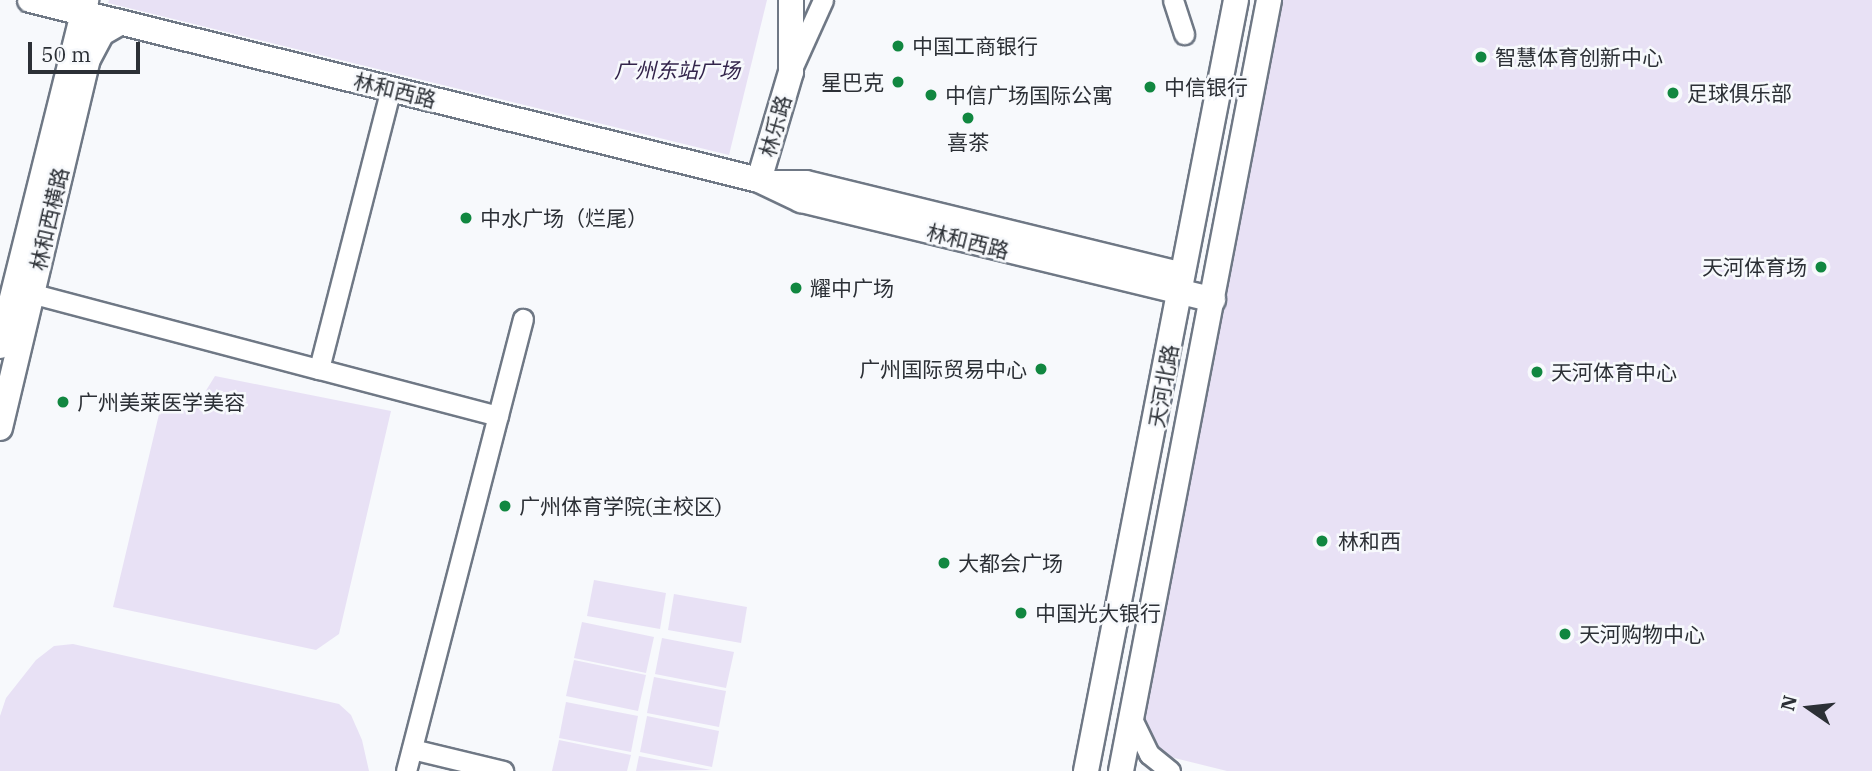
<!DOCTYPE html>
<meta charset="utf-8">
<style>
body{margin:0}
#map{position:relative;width:1872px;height:771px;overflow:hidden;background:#f7f9fc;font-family:"IBM Plex Serif","Noto Sans SC",serif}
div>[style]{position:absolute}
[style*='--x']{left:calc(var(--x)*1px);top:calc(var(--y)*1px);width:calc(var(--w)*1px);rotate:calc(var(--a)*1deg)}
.green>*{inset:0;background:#e8e1f5}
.roads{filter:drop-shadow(2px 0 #6f7885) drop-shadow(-2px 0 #6f7885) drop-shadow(0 2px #6f7885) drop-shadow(0 -2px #6f7885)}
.minor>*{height:19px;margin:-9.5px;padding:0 9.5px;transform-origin:9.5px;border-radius:9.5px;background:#fff}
.major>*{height:24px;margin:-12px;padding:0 12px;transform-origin:12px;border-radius:12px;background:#fff}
.dots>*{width:19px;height:19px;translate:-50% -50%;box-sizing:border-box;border:4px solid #f7f9fc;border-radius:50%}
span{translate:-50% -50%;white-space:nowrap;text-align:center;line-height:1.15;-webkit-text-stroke:5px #f7f9fc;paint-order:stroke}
.poi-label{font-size:21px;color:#2c3036}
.left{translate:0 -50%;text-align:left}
.right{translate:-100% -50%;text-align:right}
.park-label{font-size:21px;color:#32234a;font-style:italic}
.street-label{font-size:21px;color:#2c3036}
.north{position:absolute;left:1774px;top:673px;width:70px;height:70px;-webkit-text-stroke:5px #f7f9fc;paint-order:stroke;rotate:284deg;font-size:19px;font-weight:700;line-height:28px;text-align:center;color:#2c3036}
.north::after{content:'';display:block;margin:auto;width:24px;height:32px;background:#2c3036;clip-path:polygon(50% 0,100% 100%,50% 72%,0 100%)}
.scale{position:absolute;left:28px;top:42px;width:112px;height:32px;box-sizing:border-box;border:4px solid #2c3036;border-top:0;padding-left:9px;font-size:21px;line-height:24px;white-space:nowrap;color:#2c3036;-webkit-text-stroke:5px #f7f9fc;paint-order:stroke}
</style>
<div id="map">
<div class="green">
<i style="clip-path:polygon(109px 0,767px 0,729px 155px,108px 3px)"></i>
<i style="clip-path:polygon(1282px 0,1872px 0,1872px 771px,1227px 771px,1122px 745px)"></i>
<i style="clip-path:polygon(215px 376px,391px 411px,339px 634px,316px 650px,113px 607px,160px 410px,202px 397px)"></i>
<i style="clip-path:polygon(594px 580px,666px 593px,660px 629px,587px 616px)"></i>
<i style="clip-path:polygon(674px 594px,747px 607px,741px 643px,668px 630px)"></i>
<i style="clip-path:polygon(582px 622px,654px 637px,646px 673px,574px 658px)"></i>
<i style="clip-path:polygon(662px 638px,734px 652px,726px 688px,655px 674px)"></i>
<i style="clip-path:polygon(73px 644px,339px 704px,351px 715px,362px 740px,369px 771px,0 771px,0 716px,6px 698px,36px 660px,54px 646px)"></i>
<i style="clip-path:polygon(574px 660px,646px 675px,638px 711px,566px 696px)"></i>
<i style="clip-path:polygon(654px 677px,726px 691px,719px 727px,647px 713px)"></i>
<i style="clip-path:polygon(566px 702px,638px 716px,631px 752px,559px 738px)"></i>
<i style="clip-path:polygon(647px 716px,719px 731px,712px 767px,640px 752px)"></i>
<i style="clip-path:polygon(559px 740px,631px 755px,627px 771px,552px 771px)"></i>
<i style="clip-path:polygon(639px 756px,711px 770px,636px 771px)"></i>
</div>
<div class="roads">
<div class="minor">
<i style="--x:1173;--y:0;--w:36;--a:72"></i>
<i style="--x:791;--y:71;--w:78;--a:-65.7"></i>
<i style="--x:391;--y:88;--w:290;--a:104.4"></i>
<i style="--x:319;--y:369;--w:185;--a:14.7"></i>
<i style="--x:761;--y:180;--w:45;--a:0"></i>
<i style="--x:806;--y:180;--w:388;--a:13.7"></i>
<i style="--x:19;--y:290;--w:310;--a:14.8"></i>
<i style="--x:1132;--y:719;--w:39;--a:64"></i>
<i style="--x:1149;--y:754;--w:27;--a:39"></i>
<i style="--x:412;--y:749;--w:94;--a:13.6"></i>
<i style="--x:406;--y:771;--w:467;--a:-75.5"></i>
</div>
<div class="major">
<i style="--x:30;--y:0;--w:751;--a:13.87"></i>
<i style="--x:759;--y:180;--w:47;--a:25.5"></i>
<i style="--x:801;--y:200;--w:424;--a:13.6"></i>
<i style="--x:759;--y:180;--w:113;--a:-73.5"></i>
<i style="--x:791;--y:72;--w:72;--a:-90"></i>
<i style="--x:0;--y:346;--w:357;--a:-76"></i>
<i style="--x:0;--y:428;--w:379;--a:-76.6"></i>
<i style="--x:88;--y:59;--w:30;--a:-62"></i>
<i style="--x:102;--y:33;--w:20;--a:-30"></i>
<i style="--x:1086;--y:771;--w:785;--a:-78.99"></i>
<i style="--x:1121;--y:771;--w:785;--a:-79.13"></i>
</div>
</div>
<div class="dots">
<i style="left:898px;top:46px;background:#118740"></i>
<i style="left:1481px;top:57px;background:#118740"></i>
<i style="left:898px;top:82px;background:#118740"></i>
<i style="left:1150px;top:87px;background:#118740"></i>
<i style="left:1673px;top:93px;background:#118740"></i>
<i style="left:931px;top:95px;background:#118740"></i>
<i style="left:968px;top:118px;background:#118740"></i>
<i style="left:466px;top:218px;background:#118740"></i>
<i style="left:1821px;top:267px;background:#118740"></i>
<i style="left:796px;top:288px;background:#118740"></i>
<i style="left:1041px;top:369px;background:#118740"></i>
<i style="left:1537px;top:372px;background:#118740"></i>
<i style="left:63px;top:402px;background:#118740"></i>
<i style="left:505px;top:506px;background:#118740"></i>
<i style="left:1322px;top:541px;background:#118740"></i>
<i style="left:944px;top:563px;background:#118740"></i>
<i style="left:1021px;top:613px;background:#118740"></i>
<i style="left:1565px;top:634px;background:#118740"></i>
</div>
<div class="poi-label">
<span class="left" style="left:912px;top:46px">中国工商银行</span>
<span class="left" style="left:1495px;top:57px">智慧体育创新中心</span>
<span class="right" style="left:884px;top:82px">星巴克</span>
<span class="left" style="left:1164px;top:87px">中信银行</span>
<span class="left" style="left:1687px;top:93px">足球俱乐部</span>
<span class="left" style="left:945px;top:95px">中信广场国际公寓</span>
<span style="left:968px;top:142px">喜茶</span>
<span class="left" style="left:480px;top:218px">中水广场（烂尾）</span>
<span class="right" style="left:1807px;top:267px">天河体育场</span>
<span class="left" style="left:810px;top:288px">耀中广场</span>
<span class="right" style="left:1027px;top:369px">广州国际贸易中心</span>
<span class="left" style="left:1551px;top:372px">天河体育中心</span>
<span class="left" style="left:77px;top:402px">广州美莱医学美容</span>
<span class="left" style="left:519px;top:506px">广州体育学院(主校区)</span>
<span class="left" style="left:1338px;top:541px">林和西</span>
<span class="left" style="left:958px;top:563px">大都会广场</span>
<span class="left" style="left:1035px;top:613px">中国光大银行</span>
<span class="left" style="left:1579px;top:634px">天河购物中心</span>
</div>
<div class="park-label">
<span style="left:677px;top:70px">广州东站广场</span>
</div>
<div class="street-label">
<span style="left:395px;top:90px;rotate:14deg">林和西路</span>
<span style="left:775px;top:126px;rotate:-74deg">林乐路</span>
<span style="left:49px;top:219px;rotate:-77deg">林和西横路</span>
<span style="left:968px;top:241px;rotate:14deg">林和西路</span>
<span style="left:1163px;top:386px;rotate:-80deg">天河北路</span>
</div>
<div class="north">N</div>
<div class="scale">50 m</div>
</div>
